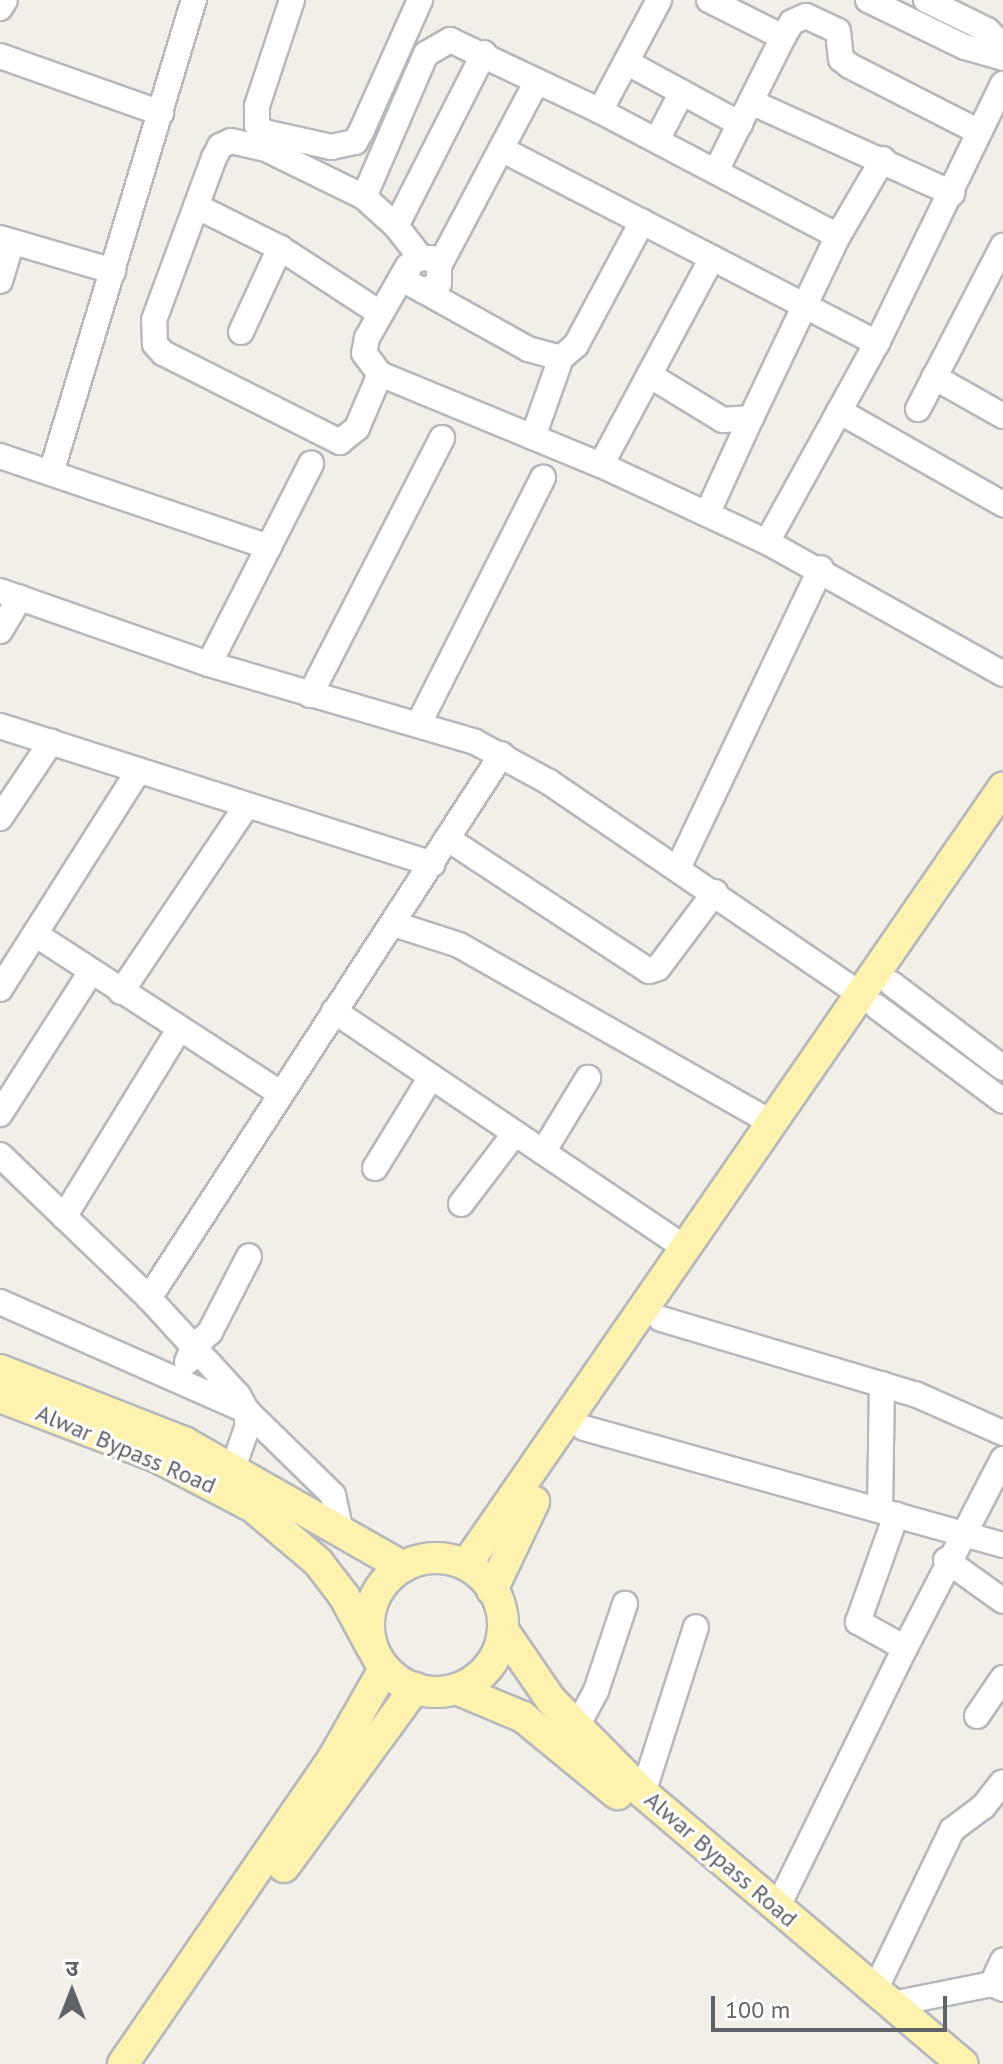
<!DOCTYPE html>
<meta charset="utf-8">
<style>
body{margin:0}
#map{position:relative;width:1003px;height:2064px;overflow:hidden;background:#f1efe8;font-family:"PT Sans","Noto Sans Devanagari",sans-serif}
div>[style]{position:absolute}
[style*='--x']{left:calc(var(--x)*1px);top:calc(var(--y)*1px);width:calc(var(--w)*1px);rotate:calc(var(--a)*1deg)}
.roads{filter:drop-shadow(2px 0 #b5b8bc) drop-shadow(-2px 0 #b5b8bc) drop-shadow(0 2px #b5b8bc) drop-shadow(0 -2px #b5b8bc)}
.minor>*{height:24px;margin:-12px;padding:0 12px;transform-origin:12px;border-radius:12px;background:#fff}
.major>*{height:30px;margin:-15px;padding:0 15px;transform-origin:15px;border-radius:15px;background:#fff2af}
.major>.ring{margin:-15px;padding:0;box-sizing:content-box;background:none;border:30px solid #fff2af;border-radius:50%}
span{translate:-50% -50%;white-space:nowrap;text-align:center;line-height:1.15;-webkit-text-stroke:6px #fff;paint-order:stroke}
.street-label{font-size:24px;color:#5f6368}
.north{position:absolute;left:32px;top:1952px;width:80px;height:80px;-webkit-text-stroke:6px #fff;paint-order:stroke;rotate:0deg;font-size:22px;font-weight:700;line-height:32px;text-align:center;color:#5f6368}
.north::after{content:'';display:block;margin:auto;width:28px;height:36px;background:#5f6368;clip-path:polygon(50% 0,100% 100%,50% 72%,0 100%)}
.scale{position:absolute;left:711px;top:1996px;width:236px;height:36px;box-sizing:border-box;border:4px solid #5f6368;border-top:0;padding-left:10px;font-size:24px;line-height:28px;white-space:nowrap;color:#5f6368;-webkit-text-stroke:6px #fff;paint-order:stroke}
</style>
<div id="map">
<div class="roads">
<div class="minor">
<i style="--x:292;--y:0;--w:112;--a:108.3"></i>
<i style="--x:257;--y:106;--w:19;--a:90"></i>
<i style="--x:257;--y:125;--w:10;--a:45"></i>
<i style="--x:264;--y:132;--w:69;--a:12.6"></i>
<i style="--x:331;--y:147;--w:25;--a:-12"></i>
<i style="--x:355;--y:142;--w:12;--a:-59"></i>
<i style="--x:361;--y:132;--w:145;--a:-65.9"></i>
<i style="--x:709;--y:0;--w:83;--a:26.6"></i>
<i style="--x:868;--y:0;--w:108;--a:25.9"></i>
<i style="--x:965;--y:47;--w:40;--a:16"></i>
<i style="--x:926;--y:0;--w:68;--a:26.2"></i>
<i style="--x:987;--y:30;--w:17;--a:45"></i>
<i style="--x:999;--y:42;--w:12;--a:99"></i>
<i style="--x:0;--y:8;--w:9;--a:-58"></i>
<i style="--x:0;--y:56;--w:171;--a:19.5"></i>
<i style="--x:626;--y:62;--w:130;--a:28.5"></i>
<i style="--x:751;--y:102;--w:221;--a:24.4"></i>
<i style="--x:600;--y:111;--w:126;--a:-62"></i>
<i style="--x:657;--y:140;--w:54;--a:-62.5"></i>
<i style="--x:503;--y:150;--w:421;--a:27.3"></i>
<i style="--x:716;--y:171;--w:150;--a:-63.4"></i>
<i style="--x:783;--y:37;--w:17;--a:-59"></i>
<i style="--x:792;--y:22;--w:15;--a:-23"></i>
<i style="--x:806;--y:16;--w:35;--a:25"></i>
<i style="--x:838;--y:31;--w:28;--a:84"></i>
<i style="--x:841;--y:59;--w:11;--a:38"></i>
<i style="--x:850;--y:66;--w:145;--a:27.1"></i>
<i style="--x:364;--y:197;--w:156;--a:-66.6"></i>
<i style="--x:426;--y:54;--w:28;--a:-30"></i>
<i style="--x:450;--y:40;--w:166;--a:25.3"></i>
<i style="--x:600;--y:111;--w:269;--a:27.7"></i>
<i style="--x:196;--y:206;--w:94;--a:26.6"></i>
<i style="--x:280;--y:248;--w:117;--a:33.1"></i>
<i style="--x:396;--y:226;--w:194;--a:-63"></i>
<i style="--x:0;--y:238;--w:118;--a:16.3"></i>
<i style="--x:408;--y:266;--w:83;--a:119.7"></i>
<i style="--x:367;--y:338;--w:15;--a:101"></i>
<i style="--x:364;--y:353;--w:26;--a:53"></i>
<i style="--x:380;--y:374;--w:239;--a:22.4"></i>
<i style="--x:601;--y:465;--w:183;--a:24.9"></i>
<i style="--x:767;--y:542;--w:270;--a:29.2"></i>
<i style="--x:439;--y:266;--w:11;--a:-135"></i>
<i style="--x:431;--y:258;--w:16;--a:176"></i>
<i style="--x:415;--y:259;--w:15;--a:127"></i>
<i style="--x:406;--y:271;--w:12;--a:76"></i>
<i style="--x:409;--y:283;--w:17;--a:28"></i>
<i style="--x:424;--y:291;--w:17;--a:-28"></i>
<i style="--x:439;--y:283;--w:17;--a:-90"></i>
<i style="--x:439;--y:266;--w:209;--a:-62.1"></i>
<i style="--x:0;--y:281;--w:41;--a:-72.9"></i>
<i style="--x:424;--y:291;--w:119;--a:29.1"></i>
<i style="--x:528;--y:349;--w:34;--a:15"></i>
<i style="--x:561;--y:358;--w:20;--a:-41"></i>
<i style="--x:576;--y:345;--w:140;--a:-61.8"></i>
<i style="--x:241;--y:332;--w:93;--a:-65.1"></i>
<i style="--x:380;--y:374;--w:59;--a:113.1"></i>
<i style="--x:357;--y:428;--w:22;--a:141"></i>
<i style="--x:340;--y:442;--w:198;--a:-153.3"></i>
<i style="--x:163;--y:353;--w:12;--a:-132"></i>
<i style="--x:155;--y:344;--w:24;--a:-92"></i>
<i style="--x:154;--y:320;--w:173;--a:-69.7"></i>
<i style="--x:214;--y:158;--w:13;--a:-63"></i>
<i style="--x:220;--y:146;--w:12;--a:-24"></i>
<i style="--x:231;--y:141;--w:36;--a:13"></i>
<i style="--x:266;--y:149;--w:109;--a:26.1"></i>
<i style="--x:364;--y:197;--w:43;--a:42.2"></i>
<i style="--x:396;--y:226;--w:39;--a:52"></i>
<i style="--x:649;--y:375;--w:87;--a:31.3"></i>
<i style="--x:723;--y:420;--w:28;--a:-4"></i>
<i style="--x:751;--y:418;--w:202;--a:-64.5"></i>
<i style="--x:838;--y:236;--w:89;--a:-59.7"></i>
<i style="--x:934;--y:377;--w:79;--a:29.5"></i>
<i style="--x:918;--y:409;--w:184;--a:-62.5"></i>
<i style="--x:839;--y:411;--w:189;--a:29.6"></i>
<i style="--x:533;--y:437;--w:84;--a:-70.5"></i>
<i style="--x:0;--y:456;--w:284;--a:18.7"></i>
<i style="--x:601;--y:465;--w:235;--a:-61.8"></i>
<i style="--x:51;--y:473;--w:494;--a:-73.2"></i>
<i style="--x:707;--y:514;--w:106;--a:-65.4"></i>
<i style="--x:767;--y:542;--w:227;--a:-61.1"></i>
<i style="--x:877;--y:343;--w:288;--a:-64.1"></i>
<i style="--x:0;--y:591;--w:221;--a:19.3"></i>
<i style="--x:209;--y:664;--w:277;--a:16.3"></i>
<i style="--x:475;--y:742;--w:84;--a:28.4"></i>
<i style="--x:549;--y:782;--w:376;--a:34.3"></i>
<i style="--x:0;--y:631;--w:39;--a:-59"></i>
<i style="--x:209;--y:664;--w:225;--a:-63"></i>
<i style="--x:310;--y:695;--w:289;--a:-62.8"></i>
<i style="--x:419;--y:723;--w:275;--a:-63.2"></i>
<i style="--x:0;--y:726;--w:454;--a:17.7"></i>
<i style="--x:0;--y:818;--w:92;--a:-56.1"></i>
<i style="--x:448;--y:839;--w:240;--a:33.3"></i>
<i style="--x:649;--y:971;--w:9;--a:-18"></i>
<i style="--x:658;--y:968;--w:95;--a:-53.1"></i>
<i style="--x:678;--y:868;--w:332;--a:-64.5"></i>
<i style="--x:394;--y:924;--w:68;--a:17.9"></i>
<i style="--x:459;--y:945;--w:360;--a:29.6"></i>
<i style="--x:35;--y:934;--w:293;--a:33"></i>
<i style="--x:892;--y:984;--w:139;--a:37.1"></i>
<i style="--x:0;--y:989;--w:259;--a:-57.6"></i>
<i style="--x:121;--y:992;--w:225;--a:-56"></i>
<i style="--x:877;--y:1007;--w:157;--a:36.7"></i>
<i style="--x:334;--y:1011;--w:424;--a:34"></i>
<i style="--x:0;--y:1114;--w:167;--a:-57.4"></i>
<i style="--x:543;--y:1152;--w:87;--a:-58.7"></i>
<i style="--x:0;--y:1155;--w:207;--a:43.8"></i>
<i style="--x:149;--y:1298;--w:132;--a:47.5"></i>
<i style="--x:238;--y:1395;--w:18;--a:61"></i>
<i style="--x:247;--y:1411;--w:17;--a:90"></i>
<i style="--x:247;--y:1428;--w:42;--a:109.3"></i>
<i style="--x:375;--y:1168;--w:107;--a:-58.4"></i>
<i style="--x:461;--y:1204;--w:89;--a:-52.7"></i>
<i style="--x:64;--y:1217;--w:220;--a:-58.5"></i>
<i style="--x:149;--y:1298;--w:648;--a:-57.02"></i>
<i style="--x:0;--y:1302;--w:270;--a:23.8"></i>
<i style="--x:247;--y:1411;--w:120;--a:44.3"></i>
<i style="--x:333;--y:1495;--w:34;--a:78"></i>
<i style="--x:661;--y:1319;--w:265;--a:16.5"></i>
<i style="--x:915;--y:1394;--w:96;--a:23.9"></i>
<i style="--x:187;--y:1362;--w:16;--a:-68"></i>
<i style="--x:193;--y:1347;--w:23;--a:-41"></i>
<i style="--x:210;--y:1332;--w:85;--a:-62.8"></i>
<i style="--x:584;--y:1428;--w:435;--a:15.6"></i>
<i style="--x:880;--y:1510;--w:126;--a:-89.1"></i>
<i style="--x:946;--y:1560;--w:70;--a:35.7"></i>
<i style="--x:905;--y:1648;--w:213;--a:-62.6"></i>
<i style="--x:977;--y:1716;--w:46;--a:-55.6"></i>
<i style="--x:576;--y:1728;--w:42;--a:-61.6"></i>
<i style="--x:596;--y:1691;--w:92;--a:-71.6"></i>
<i style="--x:643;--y:1793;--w:174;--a:-72.3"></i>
<i style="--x:777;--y:1908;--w:290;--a:-63.8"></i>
<i style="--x:905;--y:1648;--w:54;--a:-151"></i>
<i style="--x:858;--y:1622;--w:114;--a:-70.4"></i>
<i style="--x:992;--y:1984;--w:26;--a:-65"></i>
<i style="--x:875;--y:1990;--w:178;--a:-64.3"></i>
<i style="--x:952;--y:1830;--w:39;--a:-37"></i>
<i style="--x:983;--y:1807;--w:31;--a:-52"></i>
<i style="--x:892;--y:2004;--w:102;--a:-11.3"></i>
<i style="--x:992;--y:1984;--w:12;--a:24"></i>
</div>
<div class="major">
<i style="--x:0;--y:1370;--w:198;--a:21.4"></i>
<i style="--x:184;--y:1442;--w:252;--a:29.7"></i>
<i style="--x:0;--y:1397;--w:168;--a:20.9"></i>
<i style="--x:157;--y:1457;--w:108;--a:27.5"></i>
<i style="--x:253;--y:1507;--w:85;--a:40.2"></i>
<i style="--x:318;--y:1562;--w:43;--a:52.6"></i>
<i style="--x:344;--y:1596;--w:59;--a:61.7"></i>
<i class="ring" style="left:369px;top:1558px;width:104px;height:104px"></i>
<i style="--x:466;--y:1565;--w:945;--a:-55.35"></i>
<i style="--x:492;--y:1590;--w:98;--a:-64.5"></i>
<i style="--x:503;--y:1630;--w:85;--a:55.6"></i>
<i style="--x:551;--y:1700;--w:131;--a:45.3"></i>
<i style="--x:643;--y:1793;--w:419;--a:40.3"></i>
<i style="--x:456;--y:1689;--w:73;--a:22.7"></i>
<i style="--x:523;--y:1717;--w:122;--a:39.3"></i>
<i style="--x:284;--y:1867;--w:222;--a:-53.8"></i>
<i style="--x:123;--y:2064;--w:375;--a:-55.5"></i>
<i style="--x:335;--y:1755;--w:99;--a:-60.3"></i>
</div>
</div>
<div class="street-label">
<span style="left:126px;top:1449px;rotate:23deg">Alwar Bypass Road</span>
<span style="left:721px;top:1859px;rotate:41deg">Alwar Bypass Road</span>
</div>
<div class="north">उ</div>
<div class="scale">100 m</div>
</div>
